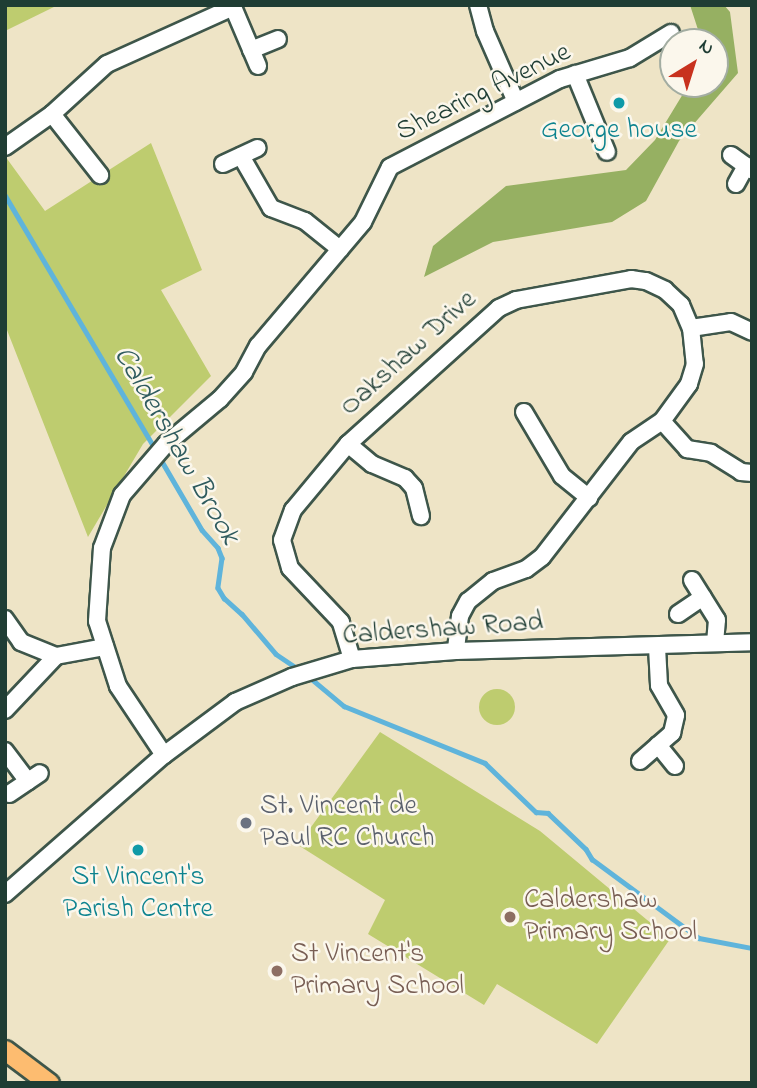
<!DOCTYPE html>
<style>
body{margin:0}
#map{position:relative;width:757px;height:1088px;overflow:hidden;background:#eee4c6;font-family:"Indie Flower",sans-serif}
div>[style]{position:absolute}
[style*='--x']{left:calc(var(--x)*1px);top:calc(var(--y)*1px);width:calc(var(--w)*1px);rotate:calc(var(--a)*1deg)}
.green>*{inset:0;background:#becc6f}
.round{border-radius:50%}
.forest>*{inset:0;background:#96b062}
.stream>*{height:4.5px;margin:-2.25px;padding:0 2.25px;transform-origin:2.25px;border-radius:2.25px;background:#5fb4db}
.roads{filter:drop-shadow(2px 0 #3e564a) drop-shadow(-2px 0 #3e564a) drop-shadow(0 2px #3e564a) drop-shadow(0 -2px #3e564a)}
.minor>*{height:16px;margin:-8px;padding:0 8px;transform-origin:8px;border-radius:8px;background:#fff}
.major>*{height:19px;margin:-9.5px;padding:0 9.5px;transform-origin:9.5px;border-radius:9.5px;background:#fdbc70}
.dots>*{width:19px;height:19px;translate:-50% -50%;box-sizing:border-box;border:4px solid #fbf7ec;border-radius:50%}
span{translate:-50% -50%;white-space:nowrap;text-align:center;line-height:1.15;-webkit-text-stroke:5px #fbf7ec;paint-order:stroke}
.street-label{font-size:28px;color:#1f3d34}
.culture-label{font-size:28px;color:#0d838f}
.worship-label{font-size:28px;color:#5b616d}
.left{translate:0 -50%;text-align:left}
.education-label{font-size:28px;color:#785e54}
.water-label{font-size:30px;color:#2f5b5e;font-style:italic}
.frame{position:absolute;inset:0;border:7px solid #1f3d34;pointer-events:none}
.north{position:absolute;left:659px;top:28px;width:70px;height:70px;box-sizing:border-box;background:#fbf7ec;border:2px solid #a3ada2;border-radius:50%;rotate:38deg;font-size:19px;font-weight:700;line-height:28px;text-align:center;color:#1f3d34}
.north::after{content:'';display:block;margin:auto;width:24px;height:32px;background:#c8321e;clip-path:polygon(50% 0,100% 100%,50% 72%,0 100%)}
</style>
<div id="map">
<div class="green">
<i style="clip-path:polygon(5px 5px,58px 5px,5px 31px)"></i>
<i style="clip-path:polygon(151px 143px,202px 270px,161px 290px,211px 376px,143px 444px,88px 537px,5px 325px,5px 156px,45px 211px)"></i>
<i class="round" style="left:479px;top:689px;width:36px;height:36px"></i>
<i style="clip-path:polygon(380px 732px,540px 831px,670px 939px,597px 1044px,497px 984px,484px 1005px,368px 934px,385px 900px,298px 845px)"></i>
</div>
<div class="forest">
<i style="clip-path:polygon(690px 5px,724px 5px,730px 12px,738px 73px,679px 141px,646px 201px,612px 222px,493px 242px,424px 277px,433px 246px,506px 186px,626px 170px,655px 140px,689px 84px,715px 84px,715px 42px,702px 42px)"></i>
</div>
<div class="stream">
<i style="--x:5;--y:195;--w:296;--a:59.4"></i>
<i style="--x:160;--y:458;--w:83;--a:59.7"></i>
<i style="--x:202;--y:530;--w:24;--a:48"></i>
<i style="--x:218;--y:548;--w:11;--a:68"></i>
<i style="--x:222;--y:558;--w:30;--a:98"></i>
<i style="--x:218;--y:588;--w:12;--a:59"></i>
<i style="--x:224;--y:598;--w:24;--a:42"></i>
<i style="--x:242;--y:614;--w:52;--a:49.6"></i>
<i style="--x:276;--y:654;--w:30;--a:34"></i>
<i style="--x:308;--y:676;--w:47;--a:39.8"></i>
<i style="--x:344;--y:706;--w:152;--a:22"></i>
<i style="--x:485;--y:763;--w:71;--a:43.9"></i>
<i style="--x:536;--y:812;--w:12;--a:5"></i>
<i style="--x:548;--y:813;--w:52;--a:43.5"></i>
<i style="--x:586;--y:849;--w:12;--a:59"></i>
<i style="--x:592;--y:859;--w:133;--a:36.4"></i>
<i style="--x:699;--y:938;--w:54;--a:10.7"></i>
</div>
<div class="roads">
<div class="minor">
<i style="--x:478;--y:5;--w:27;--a:75"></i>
<i style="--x:485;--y:31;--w:77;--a:66.4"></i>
<i style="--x:251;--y:50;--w:29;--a:-22"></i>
<i style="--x:575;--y:74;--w:84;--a:67.7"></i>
<i style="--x:52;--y:114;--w:78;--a:51.8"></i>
<i style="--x:5;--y:147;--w:57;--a:-35.1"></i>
<i style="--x:52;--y:114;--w:74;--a:-42.3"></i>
<i style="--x:107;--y:64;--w:138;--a:-24.3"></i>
<i style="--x:233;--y:7;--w:64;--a:67"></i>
<i style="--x:731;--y:155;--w:26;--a:36"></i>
<i style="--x:241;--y:156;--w:60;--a:60"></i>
<i style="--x:271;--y:208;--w:36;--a:21"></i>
<i style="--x:305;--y:221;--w:45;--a:38.7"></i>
<i style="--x:223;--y:164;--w:38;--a:-25"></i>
<i style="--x:736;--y:184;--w:21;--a:-61"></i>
<i style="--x:691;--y:328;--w:40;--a:-8.5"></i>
<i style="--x:731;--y:322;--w:23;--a:25"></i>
<i style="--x:524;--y:412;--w:74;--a:59.3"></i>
<i style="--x:562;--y:476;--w:35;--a:39"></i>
<i style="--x:662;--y:421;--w:38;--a:48"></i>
<i style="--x:687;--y:449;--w:24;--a:9"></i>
<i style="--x:711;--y:453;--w:36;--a:32"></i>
<i style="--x:741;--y:472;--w:11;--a:5"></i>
<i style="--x:348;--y:444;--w:31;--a:40"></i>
<i style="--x:372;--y:464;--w:36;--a:23"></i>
<i style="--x:405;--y:478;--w:13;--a:48"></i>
<i style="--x:414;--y:488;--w:29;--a:76"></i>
<i style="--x:692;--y:580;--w:47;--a:58"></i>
<i style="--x:717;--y:620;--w:23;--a:95"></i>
<i style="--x:678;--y:614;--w:30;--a:-34"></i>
<i style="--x:5;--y:619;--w:28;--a:55"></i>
<i style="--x:21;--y:642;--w:38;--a:22"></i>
<i style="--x:56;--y:656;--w:50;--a:-10.4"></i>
<i style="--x:352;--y:659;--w:39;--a:-107"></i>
<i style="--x:341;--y:622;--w:74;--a:-133.4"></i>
<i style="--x:290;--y:568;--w:29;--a:-106"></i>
<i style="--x:282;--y:540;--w:32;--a:-70"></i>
<i style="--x:293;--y:510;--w:86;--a:-50.2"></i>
<i style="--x:348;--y:444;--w:203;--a:-42"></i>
<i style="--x:499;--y:308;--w:19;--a:-25"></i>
<i style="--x:516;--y:300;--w:117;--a:-10.3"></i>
<i style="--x:631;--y:279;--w:15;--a:8"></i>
<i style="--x:646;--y:281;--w:21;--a:25"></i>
<i style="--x:665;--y:290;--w:22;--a:43"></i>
<i style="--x:681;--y:305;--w:25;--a:67"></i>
<i style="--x:691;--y:328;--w:36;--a:84"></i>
<i style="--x:695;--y:364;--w:21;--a:107"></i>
<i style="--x:689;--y:384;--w:46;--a:126.1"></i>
<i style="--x:662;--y:421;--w:37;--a:146"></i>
<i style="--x:631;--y:442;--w:145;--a:127.7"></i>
<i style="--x:542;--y:557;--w:20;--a:143"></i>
<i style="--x:526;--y:569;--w:35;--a:160"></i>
<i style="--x:493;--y:581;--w:32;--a:141"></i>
<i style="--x:468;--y:601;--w:17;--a:118"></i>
<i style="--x:460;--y:616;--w:35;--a:97"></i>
<i style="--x:5;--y:710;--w:74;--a:-46.6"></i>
<i style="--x:658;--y:745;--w:27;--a:51"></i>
<i style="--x:5;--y:751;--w:38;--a:53"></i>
<i style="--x:164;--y:755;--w:83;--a:-123.7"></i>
<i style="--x:118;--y:686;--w:68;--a:-107.9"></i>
<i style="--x:97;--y:621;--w:73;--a:-86.1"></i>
<i style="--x:102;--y:548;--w:57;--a:-69.3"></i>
<i style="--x:122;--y:495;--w:67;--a:-49.2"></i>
<i style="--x:166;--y:444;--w:70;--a:-39.8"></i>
<i style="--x:220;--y:399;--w:36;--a:-48"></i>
<i style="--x:244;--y:372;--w:30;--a:-62"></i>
<i style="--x:258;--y:346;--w:162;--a:-49.7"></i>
<i style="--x:363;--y:222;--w:61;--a:-63.9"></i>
<i style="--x:390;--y:167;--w:191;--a:-27.4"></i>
<i style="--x:560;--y:79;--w:73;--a:-16.7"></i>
<i style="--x:630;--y:58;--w:48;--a:-31.4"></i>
<i style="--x:640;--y:761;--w:43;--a:-41.2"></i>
<i style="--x:672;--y:733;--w:18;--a:-77"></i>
<i style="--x:676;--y:715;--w:34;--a:-120"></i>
<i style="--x:659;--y:685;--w:39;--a:-93"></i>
<i style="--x:9;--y:794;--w:37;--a:-34"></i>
<i style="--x:5;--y:894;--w:211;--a:-41.2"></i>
<i style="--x:164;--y:755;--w:89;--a:-36.7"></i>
<i style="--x:235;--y:702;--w:62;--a:-23.7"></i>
<i style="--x:292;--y:677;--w:63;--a:-16.7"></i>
<i style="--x:352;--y:659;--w:104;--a:-4.4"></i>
<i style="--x:456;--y:651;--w:296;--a:-1.7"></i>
</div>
<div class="major">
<i style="--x:5;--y:1050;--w:55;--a:36.9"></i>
</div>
</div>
<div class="dots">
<i style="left:619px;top:103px;background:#0f9aa8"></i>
<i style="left:246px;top:823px;background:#6b7280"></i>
<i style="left:138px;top:850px;background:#0f9aa8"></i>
<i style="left:510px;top:917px;background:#8d6e63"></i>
<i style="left:277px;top:971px;background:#8d6e63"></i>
</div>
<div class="street-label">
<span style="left:484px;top:93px;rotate:-26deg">Shearing Avenue</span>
<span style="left:409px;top:354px;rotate:-42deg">Oakshaw Drive</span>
<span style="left:443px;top:630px;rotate:-4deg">Caldershaw Road</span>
</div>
<div class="culture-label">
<span style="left:619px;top:131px">George house</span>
<span style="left:138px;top:894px">St Vincent's<br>Parish Centre</span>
</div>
<div class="worship-label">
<span class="left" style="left:260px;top:823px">St. Vincent de<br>Paul RC Church</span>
</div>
<div class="education-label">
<span class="left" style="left:524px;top:917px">Caldershaw<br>Primary School</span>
<span class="left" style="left:291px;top:971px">St Vincent's<br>Primary School</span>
</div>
<div class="water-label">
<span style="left:176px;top:446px;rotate:60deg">Caldershaw Brook</span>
</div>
<div class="frame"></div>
<div class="north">N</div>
</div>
